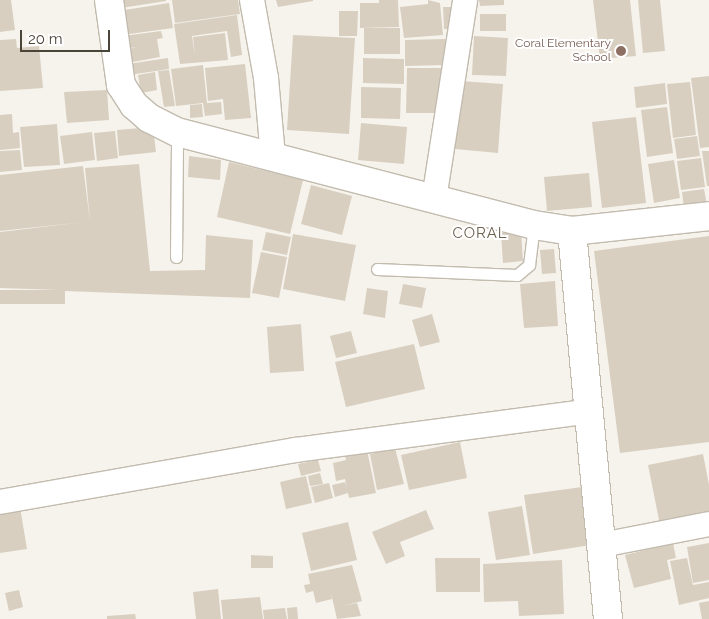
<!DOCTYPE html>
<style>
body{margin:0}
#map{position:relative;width:709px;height:619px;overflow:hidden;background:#f6f3ec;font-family:Raleway,sans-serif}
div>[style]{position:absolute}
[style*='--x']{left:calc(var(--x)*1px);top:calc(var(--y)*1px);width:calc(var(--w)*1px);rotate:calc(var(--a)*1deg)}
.building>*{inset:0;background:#d8cfc1}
.roads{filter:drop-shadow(1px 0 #c2bbae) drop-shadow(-1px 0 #c2bbae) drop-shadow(0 1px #c2bbae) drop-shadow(0 -1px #c2bbae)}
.service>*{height:11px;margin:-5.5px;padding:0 5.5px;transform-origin:5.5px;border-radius:5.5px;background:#fff}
.minor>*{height:24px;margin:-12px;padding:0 12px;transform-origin:12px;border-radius:12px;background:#fff}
.tertiary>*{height:28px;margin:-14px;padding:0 14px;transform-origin:14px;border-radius:14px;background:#fff}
.dots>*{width:14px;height:14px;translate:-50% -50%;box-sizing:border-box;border:2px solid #fff;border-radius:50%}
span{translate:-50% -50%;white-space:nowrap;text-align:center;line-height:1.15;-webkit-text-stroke:4px #fff;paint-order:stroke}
.education-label{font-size:12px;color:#785e54}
.right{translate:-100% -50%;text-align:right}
.quarter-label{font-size:15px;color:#6e6250;letter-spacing:1px}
.scale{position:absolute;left:20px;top:30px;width:90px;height:22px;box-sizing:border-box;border:2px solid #4b4439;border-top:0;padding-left:6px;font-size:15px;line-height:18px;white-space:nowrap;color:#4b4439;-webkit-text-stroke:4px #fff;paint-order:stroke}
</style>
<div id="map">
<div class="building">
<i style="clip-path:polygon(0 0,11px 0,15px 30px,0 32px)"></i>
<i style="clip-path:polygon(120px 0,166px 0,166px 1px,121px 8px)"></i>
<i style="clip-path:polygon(172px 0,238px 0,240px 14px,175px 23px)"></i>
<i style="clip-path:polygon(276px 0,313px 0,313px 1px,278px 7px)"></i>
<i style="clip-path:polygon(379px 0,398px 0,399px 27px,360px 28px,360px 3px,379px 3px)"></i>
<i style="clip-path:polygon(428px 0,440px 3px,443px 35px,404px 38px,400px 7px,428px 4px)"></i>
<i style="clip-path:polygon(479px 0,504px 0,504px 5px,480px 6px)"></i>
<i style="clip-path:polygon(593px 0,630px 0,636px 56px,600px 59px)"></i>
<i style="clip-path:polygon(638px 0,660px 0,665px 51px,643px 53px)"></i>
<i style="clip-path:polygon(169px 3px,173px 28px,122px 35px,118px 11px)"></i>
<i style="clip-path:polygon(443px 7px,457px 7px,459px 29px,444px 29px)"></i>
<i style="clip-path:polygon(339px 11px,358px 11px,357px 36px,339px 36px)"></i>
<i style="clip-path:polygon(480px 14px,506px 14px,506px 31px,480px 31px)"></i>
<i style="clip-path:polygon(237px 15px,242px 55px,231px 57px,227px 31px,192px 36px,195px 56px,193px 37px,225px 33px,228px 60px,180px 64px,174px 24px)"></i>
<i style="clip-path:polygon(364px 28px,400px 28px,400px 54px,364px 54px)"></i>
<i style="clip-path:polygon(161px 31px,163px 38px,157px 39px,160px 57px,127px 63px,125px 50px,137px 47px,124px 49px,123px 36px)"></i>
<i style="clip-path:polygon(293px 35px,355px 38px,349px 134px,287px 130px)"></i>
<i style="clip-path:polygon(474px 36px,508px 38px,506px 76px,472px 75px)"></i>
<i style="clip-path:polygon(16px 39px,17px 48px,39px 46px,43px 88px,0 91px,0 40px)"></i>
<i style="clip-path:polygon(445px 39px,445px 65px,405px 66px,405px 40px)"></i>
<i style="clip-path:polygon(168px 58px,169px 69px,129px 75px,128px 64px)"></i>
<i style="clip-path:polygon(363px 58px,404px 59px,404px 84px,363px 83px)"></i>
<i style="clip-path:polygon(245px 64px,251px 118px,225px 120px,223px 99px,208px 101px,205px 68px)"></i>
<i style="clip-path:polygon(203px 65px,207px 103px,221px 102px,222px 114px,205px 116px,203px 103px,176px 106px,171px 69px)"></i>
<i style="clip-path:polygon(407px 68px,445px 68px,445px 113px,406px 113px)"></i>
<i style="clip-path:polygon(169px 70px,175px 106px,164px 107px,158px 71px)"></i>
<i style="clip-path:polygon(155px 72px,157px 90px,141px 93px,138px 75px)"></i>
<i style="clip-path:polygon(709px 76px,709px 147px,700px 148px,691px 78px)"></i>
<i style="clip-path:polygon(460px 81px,503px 84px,498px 153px,455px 149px)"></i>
<i style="clip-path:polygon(690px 82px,696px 135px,673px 138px,667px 84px)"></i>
<i style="clip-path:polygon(665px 83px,667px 104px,636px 108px,634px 87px)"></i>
<i style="clip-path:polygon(361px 87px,401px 88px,400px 119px,361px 118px)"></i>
<i style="clip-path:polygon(107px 90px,109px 120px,67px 123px,64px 92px)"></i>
<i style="clip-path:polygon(202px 104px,203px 117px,190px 118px,190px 105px)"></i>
<i style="clip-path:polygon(667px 107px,673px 153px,647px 157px,641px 110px)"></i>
<i style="clip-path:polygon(12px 114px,13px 133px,19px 132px,20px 148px,0 150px,0 115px)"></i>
<i style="clip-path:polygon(636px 117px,646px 203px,602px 208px,592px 122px)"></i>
<i style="clip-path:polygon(361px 123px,407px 127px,404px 164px,358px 160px)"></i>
<i style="clip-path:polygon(57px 124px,60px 165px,24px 167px,20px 127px)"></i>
<i style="clip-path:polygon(153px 127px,156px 152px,119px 156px,117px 130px)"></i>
<i style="clip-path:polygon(115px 131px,118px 158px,97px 161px,94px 133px)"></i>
<i style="clip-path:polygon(92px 132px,95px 160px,64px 164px,60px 136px)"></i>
<i style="clip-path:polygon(697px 136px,700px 156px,677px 159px,674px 139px)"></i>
<i style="clip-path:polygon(20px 150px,22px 170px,0 172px,0 151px)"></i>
<i style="clip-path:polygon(702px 151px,709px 151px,709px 186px,707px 186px)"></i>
<i style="clip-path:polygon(189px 156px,221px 160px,220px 180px,188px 177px)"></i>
<i style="clip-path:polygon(701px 158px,705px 187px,681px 190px,677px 161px)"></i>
<i style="clip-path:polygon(674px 160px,680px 198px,654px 203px,648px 164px)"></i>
<i style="clip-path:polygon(229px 162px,303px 180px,290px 234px,217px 217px)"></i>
<i style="clip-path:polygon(139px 164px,150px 271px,205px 270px,206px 235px,253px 240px,250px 298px,65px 291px,65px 304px,0 304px,0 290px,59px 290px,0 288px,0 232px,84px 222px,0 231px,0 175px,83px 166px,90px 221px,85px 168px)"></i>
<i style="clip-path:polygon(589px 173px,592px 207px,547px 211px,544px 177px)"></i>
<i style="clip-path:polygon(311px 185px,352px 196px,342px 235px,301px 224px)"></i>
<i style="clip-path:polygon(704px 189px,707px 205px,684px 208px,682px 192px)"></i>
<i style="clip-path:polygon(521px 231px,523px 261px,503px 263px,501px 233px)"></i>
<i style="clip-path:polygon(266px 232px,291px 237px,287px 255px,262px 250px)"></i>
<i style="clip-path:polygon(293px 234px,356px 245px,345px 301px,283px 289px)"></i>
<i style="clip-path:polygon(709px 236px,709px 442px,620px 453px,594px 251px)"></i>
<i style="clip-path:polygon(554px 249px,556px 273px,542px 274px,540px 250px)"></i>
<i style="clip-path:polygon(261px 252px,287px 257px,279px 298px,252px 293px)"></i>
<i style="clip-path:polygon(555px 281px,558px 326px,524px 328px,520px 284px)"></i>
<i style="clip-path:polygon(403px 284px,426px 288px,422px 308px,399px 304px)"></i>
<i style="clip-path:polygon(367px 288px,388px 291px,385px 318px,363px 314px)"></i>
<i style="clip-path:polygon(432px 314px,440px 342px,420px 347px,412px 320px)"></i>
<i style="clip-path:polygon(301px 324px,304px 371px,270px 373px,267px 327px)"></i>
<i style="clip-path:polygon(351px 331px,357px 353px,336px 358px,330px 336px)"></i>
<i style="clip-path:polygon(414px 344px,425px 389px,346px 407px,335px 362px)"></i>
<i style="clip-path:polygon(460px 442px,467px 478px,409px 490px,401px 455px)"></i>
<i style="clip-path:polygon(395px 448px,404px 484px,377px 490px,370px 454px)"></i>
<i style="clip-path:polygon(367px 450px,376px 493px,349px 498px,348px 493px,335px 497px,332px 485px,345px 482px,347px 488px,345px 479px,336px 481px,333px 463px,346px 460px,345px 454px)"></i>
<i style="clip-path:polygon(703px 454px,709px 485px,709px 515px,660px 525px,648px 465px)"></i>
<i style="clip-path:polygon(318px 460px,321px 471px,301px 476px,298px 464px)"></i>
<i style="clip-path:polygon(320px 473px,323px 484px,310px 486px,308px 476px)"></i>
<i style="clip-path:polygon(306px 476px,312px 503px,286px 509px,280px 482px)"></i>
<i style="clip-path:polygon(329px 483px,333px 498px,315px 503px,311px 487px)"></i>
<i style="clip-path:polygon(582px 487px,591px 545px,533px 554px,524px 495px)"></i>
<i style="clip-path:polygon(522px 506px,530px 555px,496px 560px,488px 512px)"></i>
<i style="clip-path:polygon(20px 507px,27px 549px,0 553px,0 511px)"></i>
<i style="clip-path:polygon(426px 510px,434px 529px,400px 542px,405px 556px,386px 564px,372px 532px)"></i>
<i style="clip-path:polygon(348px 522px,357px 560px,311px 571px,302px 533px)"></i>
<i style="clip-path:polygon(673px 543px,676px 558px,667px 560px,671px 579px,634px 588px,625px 555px)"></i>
<i style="clip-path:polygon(709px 543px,709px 580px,693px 583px,687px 547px)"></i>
<i style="clip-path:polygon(251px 555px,273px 556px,273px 568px,251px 568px)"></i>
<i style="clip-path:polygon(435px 558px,480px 558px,480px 592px,436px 592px)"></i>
<i style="clip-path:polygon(687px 558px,693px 585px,709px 582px,709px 598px,679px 605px,670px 561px)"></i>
<i style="clip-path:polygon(562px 560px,564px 614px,519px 616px,518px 601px,484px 602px,483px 564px)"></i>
<i style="clip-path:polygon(352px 565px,362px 601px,343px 606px,357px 603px,361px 616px,337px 619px,331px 593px,332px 599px,316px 603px,313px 591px,306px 593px,304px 585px,310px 584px,308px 574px)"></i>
<i style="clip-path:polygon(218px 589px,221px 619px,196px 619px,193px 592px)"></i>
<i style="clip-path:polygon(19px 590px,23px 607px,9px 611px,5px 593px)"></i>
<i style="clip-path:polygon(260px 597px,263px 619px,223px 619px,221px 600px)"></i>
<i style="clip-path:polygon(709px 601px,709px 619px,702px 619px,699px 603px)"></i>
<i style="clip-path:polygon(297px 607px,298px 619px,288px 619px,287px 608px)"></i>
<i style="clip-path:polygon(285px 608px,287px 619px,264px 619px,263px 610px)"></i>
<i style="clip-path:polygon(135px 614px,136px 619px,107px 619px,107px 616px)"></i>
</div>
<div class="roads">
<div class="service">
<i style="--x:176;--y:257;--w:125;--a:-89.5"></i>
<i style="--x:377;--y:269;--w:140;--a:2.5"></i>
<i style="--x:517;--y:275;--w:16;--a:-40"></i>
<i style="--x:529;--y:265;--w:40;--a:-82.9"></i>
</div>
<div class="minor">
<i style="--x:252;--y:0;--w:79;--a:79.8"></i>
<i style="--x:266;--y:78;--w:79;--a:84.9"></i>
<i style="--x:434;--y:199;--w:201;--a:-81.1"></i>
<i style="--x:0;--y:502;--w:300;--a:-10"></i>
<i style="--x:295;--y:450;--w:298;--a:-7.5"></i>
<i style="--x:602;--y:545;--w:109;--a:-11.1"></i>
</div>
<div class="tertiary">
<i style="--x:109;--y:0;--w:86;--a:82"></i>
<i style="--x:121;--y:85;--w:24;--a:57"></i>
<i style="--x:134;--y:105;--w:20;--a:41"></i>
<i style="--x:149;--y:118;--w:31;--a:27"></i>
<i style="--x:177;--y:132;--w:369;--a:14.6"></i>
<i style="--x:534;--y:225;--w:38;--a:9"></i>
<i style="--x:572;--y:231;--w:138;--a:-6.2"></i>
<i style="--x:572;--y:231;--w:390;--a:84.7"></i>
</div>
</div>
<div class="dots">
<i style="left:621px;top:51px;background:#8d6e63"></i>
</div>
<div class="education-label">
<span class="right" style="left:611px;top:51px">Coral Elementary<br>School</span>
</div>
<div class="quarter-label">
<span style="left:480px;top:234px">CORAL</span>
</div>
<div class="scale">20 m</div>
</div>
